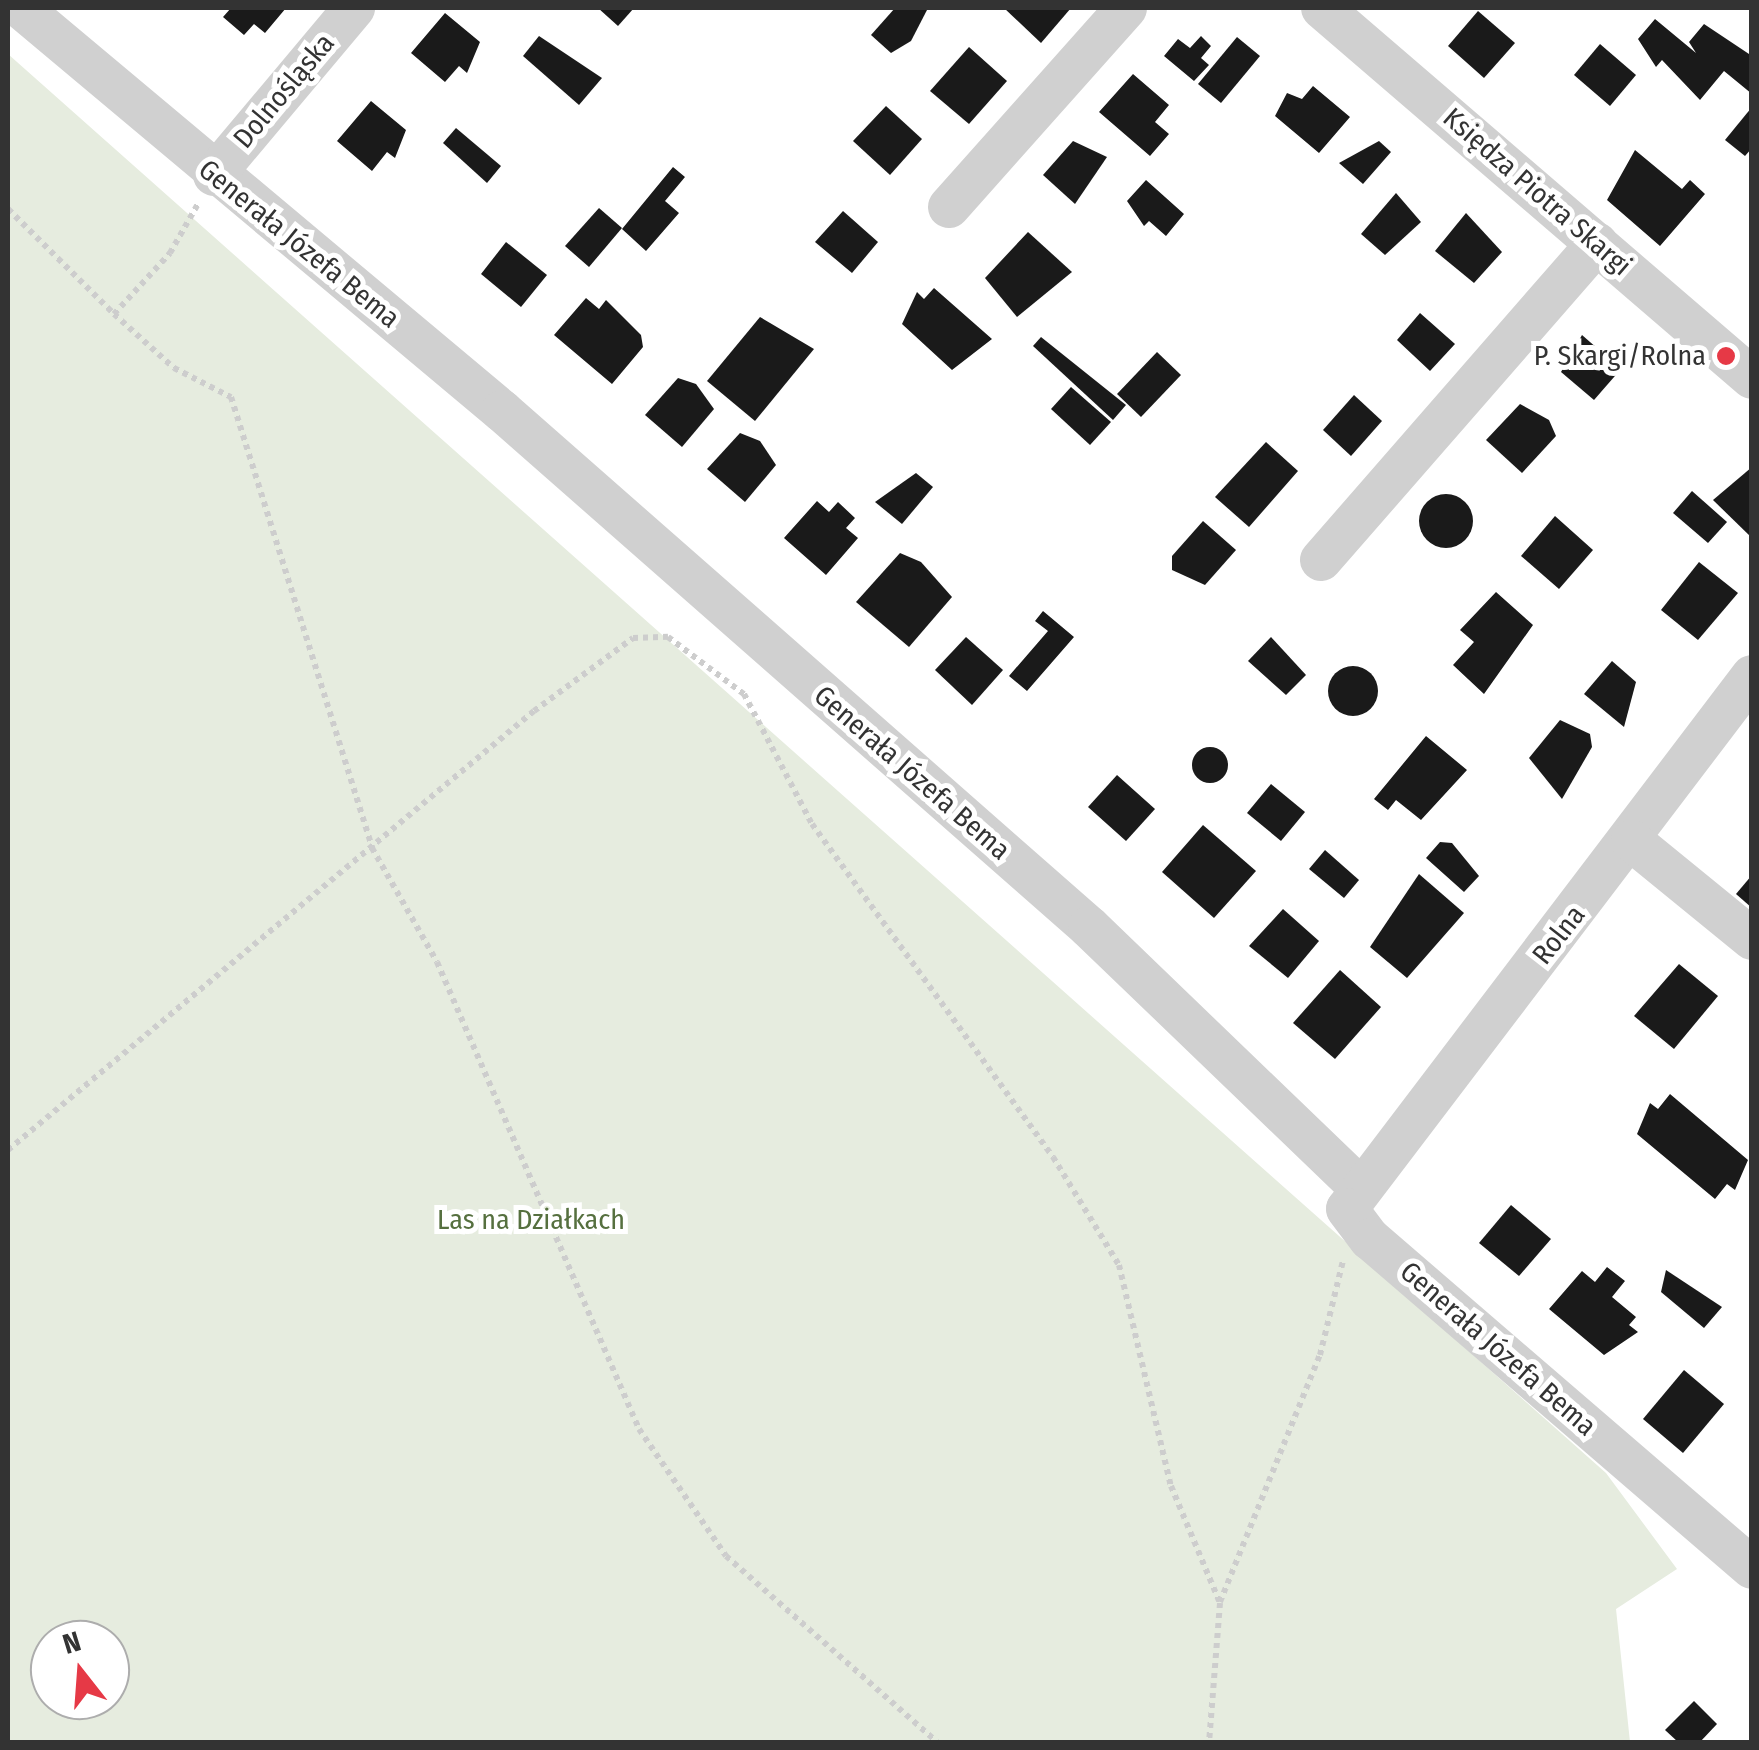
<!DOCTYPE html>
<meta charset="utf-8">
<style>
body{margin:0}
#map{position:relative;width:1759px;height:1750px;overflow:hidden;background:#fff;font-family:"Fira Sans Condensed",sans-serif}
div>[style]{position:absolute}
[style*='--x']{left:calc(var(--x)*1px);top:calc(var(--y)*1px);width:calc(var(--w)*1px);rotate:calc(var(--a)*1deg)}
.green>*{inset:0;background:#e6ecdf}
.building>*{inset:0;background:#1a1a1a}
.round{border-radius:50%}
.path>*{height:6px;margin-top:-3px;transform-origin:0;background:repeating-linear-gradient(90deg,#cdcdcd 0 5px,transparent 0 10px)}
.minor>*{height:42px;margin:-21px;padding:0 21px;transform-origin:21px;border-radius:21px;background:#d0d0d0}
.dots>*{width:28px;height:28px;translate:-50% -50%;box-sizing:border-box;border:5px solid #fff;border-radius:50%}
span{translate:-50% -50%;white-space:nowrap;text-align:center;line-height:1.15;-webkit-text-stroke:10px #fff;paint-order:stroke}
.street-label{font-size:28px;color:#333}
.poi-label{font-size:28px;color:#333}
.right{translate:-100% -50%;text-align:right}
.park-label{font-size:28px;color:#56703f}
.frame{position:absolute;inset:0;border:10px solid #333;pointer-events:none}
.north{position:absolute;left:30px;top:1620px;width:100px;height:100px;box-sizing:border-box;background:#fff;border:2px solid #adadad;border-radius:50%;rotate:343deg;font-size:28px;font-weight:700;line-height:40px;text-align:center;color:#333}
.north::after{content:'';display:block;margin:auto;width:35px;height:45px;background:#e63946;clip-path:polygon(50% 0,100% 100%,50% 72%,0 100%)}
</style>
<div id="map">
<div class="green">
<i style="clip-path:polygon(evenodd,8px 54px,1606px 1473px,1677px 1569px,1616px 1609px,1630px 1742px,8px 1742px,8px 54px,50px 1640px,110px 1640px,110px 1700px,50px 1700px,50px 1640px)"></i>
</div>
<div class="building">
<i style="clip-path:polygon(231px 8px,286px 8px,265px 33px,254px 24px,244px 35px,223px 17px)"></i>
<i style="clip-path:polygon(598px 8px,634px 8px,618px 26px)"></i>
<i style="clip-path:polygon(895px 8px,927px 10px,911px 41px,891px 53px,871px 35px)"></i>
<i style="clip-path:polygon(1004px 8px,1071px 8px,1041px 43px)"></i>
<i style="clip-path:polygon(1478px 11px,1515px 43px,1484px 78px,1448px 46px)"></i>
<i style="clip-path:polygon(445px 13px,480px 42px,467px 73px,459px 66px,445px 82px,411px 53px)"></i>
<i style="clip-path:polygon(1655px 19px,1696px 53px,1689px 42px,1704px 24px,1752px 56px,1752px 94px,1724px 71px,1700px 100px,1662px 60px,1656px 67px,1638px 39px)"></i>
<i style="clip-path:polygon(539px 36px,602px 78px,579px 105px,523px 56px)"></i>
<i style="clip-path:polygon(1201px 36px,1211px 46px,1201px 58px,1209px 65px,1194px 81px,1164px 56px,1178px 39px,1190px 48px)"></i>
<i style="clip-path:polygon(1237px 37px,1260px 56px,1221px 103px,1198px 84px)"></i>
<i style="clip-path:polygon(1600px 44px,1636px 75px,1610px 106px,1574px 75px)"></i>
<i style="clip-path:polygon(969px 47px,1007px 81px,969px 124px,930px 91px)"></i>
<i style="clip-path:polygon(1133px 74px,1169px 105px,1155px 122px,1169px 134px,1150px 156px,1099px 112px)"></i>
<i style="clip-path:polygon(1313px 86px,1350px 117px,1319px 153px,1275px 116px,1287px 93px,1302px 99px)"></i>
<i style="clip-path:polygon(371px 101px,406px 130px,395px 158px,387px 152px,372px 171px,337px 141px)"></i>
<i style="clip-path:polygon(886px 106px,922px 139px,890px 175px,853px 141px)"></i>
<i style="clip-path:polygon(1752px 107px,1752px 148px,1745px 156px,1725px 140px)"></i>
<i style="clip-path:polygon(456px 128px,501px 166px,487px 183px,443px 143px)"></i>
<i style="clip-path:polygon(1073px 141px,1107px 157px,1075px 204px,1043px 175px)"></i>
<i style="clip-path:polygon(1379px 141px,1391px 152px,1363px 184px,1339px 163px)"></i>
<i style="clip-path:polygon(1635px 150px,1682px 189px,1690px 180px,1705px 194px,1660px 246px,1607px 200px)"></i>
<i style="clip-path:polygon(673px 167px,685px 177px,665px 201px,679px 213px,646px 251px,622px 229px)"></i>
<i style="clip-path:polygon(1146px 180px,1184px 214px,1166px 236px,1149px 221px,1144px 226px,1127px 201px)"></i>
<i style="clip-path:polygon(1396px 193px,1421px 222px,1385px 255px,1361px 234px)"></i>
<i style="clip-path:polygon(599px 208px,622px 228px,589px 267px,565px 246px)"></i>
<i style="clip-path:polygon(843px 211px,878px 242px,852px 273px,815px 242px)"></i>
<i style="clip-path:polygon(1466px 213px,1502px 252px,1474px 283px,1435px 251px)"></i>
<i style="clip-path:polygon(1028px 232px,1072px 272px,1017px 317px,985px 278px)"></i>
<i style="clip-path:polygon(506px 242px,547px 275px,521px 307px,481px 274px)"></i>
<i style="clip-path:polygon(934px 288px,992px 339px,952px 370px,902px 324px,917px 292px,924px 299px)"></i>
<i style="clip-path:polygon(586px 298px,599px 309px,606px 300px,641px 335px,643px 347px,612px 384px,554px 335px)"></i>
<i style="clip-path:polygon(1420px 313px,1455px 344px,1430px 371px,1397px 340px)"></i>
<i style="clip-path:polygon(760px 317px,814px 349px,755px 421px,707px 381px)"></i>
<i style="clip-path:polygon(1582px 335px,1621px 369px,1594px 400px,1561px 372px)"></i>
<i style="clip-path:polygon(1041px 337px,1126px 405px,1113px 420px,1033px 346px)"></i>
<i style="clip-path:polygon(1157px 352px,1181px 375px,1141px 417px,1117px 394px)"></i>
<i style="clip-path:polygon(678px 378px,696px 384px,714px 409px,682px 447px,645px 415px)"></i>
<i style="clip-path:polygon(1071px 387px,1111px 422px,1090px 445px,1051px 409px)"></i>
<i style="clip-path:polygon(1354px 395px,1382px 421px,1351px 456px,1323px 430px)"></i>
<i style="clip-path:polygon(1520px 404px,1549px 420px,1556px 436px,1522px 473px,1486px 440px)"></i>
<i style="clip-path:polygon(740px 433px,760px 441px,776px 465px,745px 502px,707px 469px)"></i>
<i style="clip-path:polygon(1266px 442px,1298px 471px,1249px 527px,1215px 497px)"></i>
<i style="clip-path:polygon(1752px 467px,1752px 538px,1713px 500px)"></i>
<i style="clip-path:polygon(916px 473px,933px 487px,902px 524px,875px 502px)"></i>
<i style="clip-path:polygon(1692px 491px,1727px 522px,1708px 543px,1673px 513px)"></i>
<i class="round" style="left:1419px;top:494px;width:54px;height:54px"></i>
<i style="clip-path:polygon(817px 501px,829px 512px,838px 502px,855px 518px,846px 528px,858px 538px,826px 575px,784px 538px)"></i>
<i style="clip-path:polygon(1555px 516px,1593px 550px,1559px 589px,1521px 556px)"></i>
<i style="clip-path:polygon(1203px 521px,1236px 550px,1205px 585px,1172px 570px,1172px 556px)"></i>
<i style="clip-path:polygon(900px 553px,921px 562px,952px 597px,909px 647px,856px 602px)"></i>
<i style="clip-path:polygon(1699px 562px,1738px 593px,1698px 640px,1661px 610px)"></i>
<i style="clip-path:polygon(1496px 592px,1533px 625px,1484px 694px,1453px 665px,1474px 642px,1460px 630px)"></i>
<i style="clip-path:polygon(1043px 611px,1074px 637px,1027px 691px,1009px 676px,1048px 631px,1035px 621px)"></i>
<i style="clip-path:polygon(966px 637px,1003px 670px,972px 705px,935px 670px)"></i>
<i style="clip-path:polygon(1271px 637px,1306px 675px,1286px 695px,1248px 661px)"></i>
<i style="clip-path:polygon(1612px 661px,1636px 682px,1624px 727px,1584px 694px)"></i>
<i class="round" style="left:1328px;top:666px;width:50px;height:50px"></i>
<i style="clip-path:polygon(1560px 720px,1590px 734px,1592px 747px,1562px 799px,1529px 758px)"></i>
<i style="clip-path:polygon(1426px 736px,1467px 770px,1421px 820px,1396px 800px,1388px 810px,1374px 799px)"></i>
<i class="round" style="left:1192px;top:747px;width:36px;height:36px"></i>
<i style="clip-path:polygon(1117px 775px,1155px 809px,1126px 841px,1088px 807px)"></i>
<i style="clip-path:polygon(1271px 784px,1305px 812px,1281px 841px,1247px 813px)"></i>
<i style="clip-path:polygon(1203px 825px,1256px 871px,1214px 918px,1162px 872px)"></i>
<i style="clip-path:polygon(1440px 842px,1452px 843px,1479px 876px,1464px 892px,1426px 858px)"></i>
<i style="clip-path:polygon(1325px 850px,1359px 880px,1344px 898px,1309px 869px)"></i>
<i style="clip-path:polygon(1419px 874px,1464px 913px,1407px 978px,1370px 947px)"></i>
<i style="clip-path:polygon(1752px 875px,1752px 908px,1736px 894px)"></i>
<i style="clip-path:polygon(1283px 909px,1319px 941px,1288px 978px,1249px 946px)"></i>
<i style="clip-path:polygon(1679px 964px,1718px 996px,1674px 1049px,1634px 1016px)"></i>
<i style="clip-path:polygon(1340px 970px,1381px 1007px,1335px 1059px,1293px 1023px)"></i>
<i style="clip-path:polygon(1670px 1094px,1748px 1160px,1735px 1190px,1727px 1184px,1715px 1199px,1637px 1134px,1650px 1103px,1658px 1109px)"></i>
<i style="clip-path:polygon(1511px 1205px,1551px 1239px,1519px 1276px,1479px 1243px)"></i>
<i style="clip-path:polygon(1607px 1267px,1625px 1281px,1612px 1297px,1636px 1317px,1629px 1325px,1638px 1332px,1604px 1355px,1549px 1309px,1582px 1271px,1595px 1282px)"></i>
<i style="clip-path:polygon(1666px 1270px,1722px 1307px,1704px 1328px,1661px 1292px)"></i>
<i style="clip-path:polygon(1684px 1370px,1724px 1404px,1683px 1453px,1643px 1419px)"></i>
<i style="clip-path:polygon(1694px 1701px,1717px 1724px,1700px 1742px,1678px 1742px,1665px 1730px)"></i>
</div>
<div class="path">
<i style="--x:8;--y:209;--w:149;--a:44.7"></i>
<i style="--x:114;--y:314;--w:83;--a:-47.4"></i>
<i style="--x:170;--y:253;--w:56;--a:-60.3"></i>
<i style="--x:114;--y:314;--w:81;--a:42"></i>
<i style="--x:174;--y:368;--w:64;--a:27"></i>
<i style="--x:231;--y:397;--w:473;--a:72.6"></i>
<i style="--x:372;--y:848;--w:131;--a:60.3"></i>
<i style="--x:437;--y:962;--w:509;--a:66.61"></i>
<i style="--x:639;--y:1429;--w:154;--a:55.6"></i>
<i style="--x:726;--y:1556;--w:281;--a:41.4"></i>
<i style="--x:8;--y:1150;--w:685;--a:-39.85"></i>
<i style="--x:534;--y:711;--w:123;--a:-36.4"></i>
<i style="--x:633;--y:638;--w:35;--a:-2"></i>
<i style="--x:668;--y:637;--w:95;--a:36.9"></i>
<i style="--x:744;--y:694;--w:147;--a:62.4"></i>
<i style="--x:812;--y:824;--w:411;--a:54.1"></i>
<i style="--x:1053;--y:1157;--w:127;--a:58.6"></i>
<i style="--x:1119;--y:1265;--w:227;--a:76.8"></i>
<i style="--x:1171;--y:1486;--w:127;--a:67.3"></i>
<i style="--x:1220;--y:1603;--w:139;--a:94.5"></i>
<i style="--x:1220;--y:1602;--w:266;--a:-68"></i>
<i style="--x:1320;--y:1355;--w:97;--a:-76.3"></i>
</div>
<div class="minor">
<i style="--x:21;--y:8;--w:628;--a:39.96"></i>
<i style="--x:502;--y:411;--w:782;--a:41.32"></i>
<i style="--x:1089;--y:927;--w:372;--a:43.9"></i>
<i style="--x:1322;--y:8;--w:567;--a:40.71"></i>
<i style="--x:214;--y:175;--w:218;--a:-50"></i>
<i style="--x:949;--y:207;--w:266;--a:-48.3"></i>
<i style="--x:1321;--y:560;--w:420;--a:-48.9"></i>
<i style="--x:1752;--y:676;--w:669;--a:127.23"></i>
<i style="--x:1347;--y:1209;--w:38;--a:53"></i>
<i style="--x:1370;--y:1239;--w:504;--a:40.74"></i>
<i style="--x:1632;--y:841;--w:155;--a:39.2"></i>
</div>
<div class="dots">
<i style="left:1726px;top:356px;background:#e63946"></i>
</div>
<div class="street-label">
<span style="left:284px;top:91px;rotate:-50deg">Dolnośląska</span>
<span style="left:1537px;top:192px;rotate:41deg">Księdza Piotra Skargi</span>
<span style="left:299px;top:244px;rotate:39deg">Generała Józefa Bema</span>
<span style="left:912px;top:773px;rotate:41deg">Generała Józefa Bema</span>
<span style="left:1559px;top:935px;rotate:-52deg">Rolna</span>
<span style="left:1498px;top:1349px;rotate:41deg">Generała Józefa Bema</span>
</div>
<div class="poi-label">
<span class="right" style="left:1706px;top:356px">P. Skargi/Rolna</span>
</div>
<div class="park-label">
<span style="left:531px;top:1220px">Las na Działkach</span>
</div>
<div class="frame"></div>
<div class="north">N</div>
</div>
